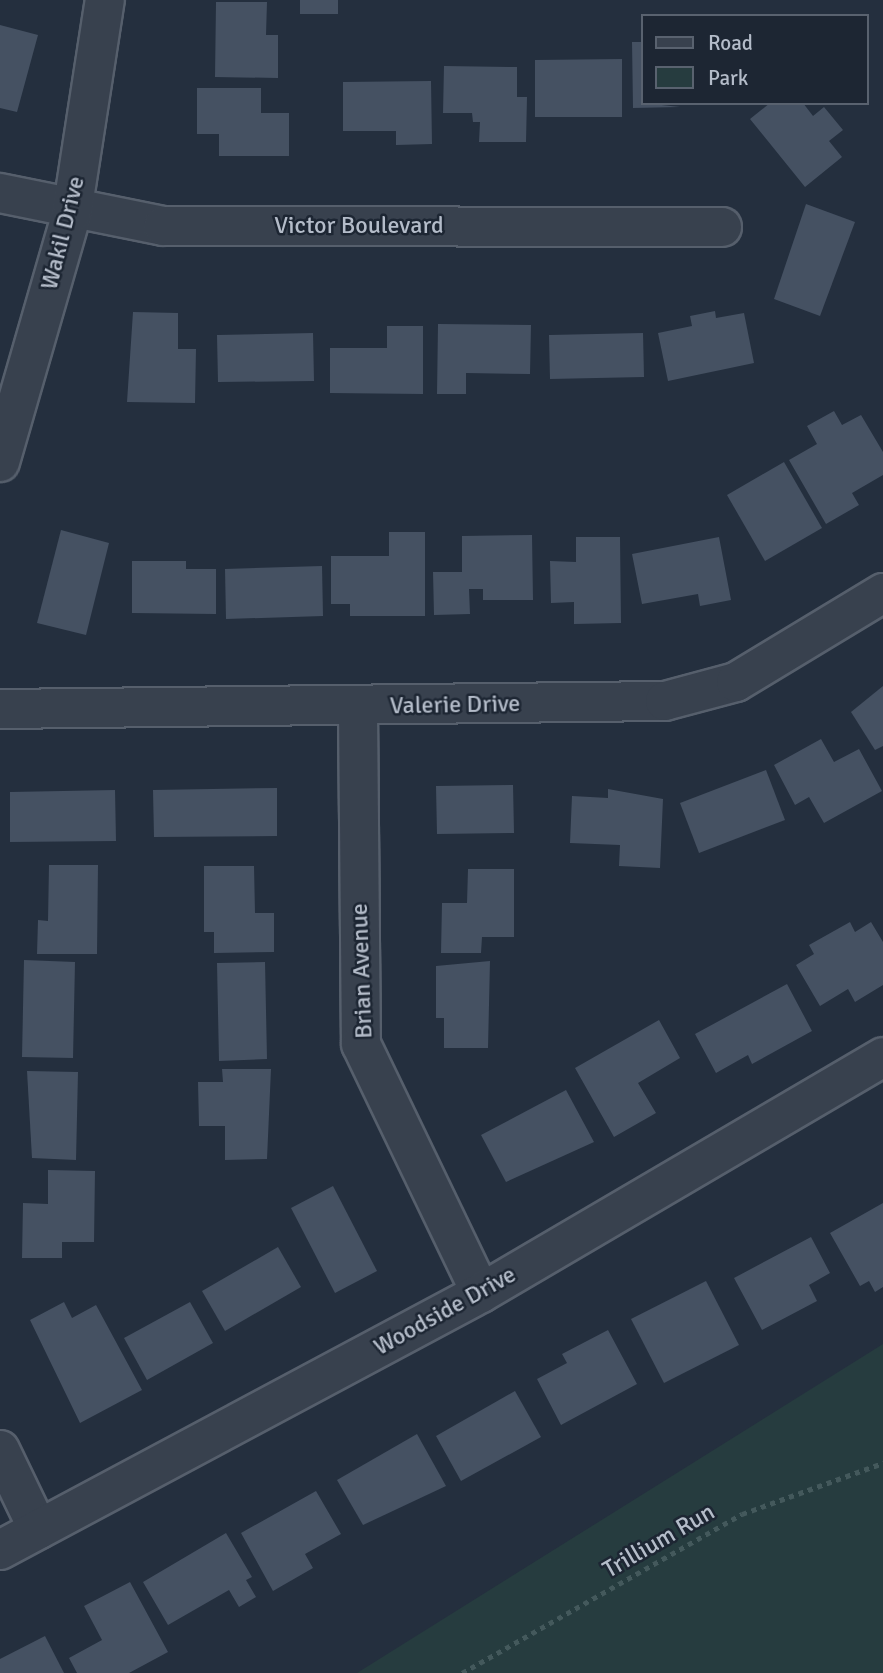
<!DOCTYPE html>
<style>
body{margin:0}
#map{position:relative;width:883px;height:1673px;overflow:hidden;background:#242f3e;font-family:Signika,sans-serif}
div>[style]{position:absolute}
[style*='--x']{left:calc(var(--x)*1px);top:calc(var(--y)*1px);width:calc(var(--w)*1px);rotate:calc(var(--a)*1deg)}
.green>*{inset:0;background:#263c3f}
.building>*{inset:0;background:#455162}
.path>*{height:4.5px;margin-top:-2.25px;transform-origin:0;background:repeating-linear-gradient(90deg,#44595c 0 5px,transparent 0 10px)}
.roads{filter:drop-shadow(2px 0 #565f6c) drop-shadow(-2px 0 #565f6c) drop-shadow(0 2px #565f6c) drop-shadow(0 -2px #565f6c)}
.minor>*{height:38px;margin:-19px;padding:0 19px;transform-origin:19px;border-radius:19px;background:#38414e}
span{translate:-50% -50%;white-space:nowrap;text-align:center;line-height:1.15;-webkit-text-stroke:5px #1d2633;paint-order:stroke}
.street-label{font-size:24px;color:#b4bcc9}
.legend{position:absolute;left:641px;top:14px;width:228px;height:91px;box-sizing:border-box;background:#1d2633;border:2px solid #59626f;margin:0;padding:9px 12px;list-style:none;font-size:21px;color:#b4bcc9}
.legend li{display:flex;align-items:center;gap:14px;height:35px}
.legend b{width:35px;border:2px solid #59626f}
</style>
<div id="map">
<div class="green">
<i style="clip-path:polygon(883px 1344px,883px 1673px,357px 1673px)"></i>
</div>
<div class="building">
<i style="clip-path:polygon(300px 0,338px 0,338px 14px,300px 14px)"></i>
<i style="clip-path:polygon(216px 2px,267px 2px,266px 35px,278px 35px,278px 78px,215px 77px)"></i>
<i style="clip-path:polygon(0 25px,38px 35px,17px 112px,0 108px)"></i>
<i style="clip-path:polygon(632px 42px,643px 42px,643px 103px,680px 107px,633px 108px)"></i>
<i style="clip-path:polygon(622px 59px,622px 117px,535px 117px,535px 60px)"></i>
<i style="clip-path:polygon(444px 66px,517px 67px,517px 97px,527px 97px,526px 142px,479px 142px,480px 122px,473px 122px,472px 113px,443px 113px)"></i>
<i style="clip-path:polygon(431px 81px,432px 144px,396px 145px,396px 131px,343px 131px,343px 82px)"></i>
<i style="clip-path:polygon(197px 88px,261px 88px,261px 113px,289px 113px,289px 156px,219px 156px,219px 134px,197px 134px)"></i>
<i style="clip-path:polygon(770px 103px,803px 103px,813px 116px,824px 107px,843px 130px,829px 141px,842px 157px,805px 187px,750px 119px)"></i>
<i style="clip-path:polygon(806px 204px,855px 222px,820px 316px,774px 299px)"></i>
<i style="clip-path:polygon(715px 311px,716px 318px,744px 313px,754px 363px,668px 381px,658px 333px,692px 326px,690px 316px)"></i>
<i style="clip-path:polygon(133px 312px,178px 313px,178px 349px,196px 349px,195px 403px,127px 402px)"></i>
<i style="clip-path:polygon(438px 324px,531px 325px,530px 374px,466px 373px,466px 394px,437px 394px)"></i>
<i style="clip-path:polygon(387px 326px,423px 326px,423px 394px,330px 393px,330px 348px,387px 348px)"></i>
<i style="clip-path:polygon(313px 333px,314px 381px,218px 382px,217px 335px)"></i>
<i style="clip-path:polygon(643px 333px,644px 377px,550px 379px,549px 335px)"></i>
<i style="clip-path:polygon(834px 411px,842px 425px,861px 415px,883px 452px,883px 475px,852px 493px,859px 505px,826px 524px,789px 460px,817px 444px,807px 426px)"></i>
<i style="clip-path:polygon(784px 462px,822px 528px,765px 561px,727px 495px)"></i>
<i style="clip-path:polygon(61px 530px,109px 543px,86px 635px,37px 623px)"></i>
<i style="clip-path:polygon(389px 532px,425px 532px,425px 616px,350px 616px,350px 604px,331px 604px,331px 556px,389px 556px)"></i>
<i style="clip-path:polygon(532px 535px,533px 600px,483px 600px,483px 589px,469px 589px,470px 614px,434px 615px,433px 572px,462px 572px,462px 536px)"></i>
<i style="clip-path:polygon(576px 537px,620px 537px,621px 623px,574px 624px,574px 602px,551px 603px,550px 561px,576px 562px)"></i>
<i style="clip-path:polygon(719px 537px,731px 600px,700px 606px,698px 594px,642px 604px,632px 554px)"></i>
<i style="clip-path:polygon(132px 561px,186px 561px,186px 569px,216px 569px,216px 614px,132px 613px)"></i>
<i style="clip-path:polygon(322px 566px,323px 616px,226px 619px,225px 569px)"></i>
<i style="clip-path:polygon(883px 686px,883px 746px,875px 750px,851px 712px)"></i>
<i style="clip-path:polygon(821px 739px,834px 762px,859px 749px,882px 791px,824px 823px,809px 797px,795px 805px,774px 765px)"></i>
<i style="clip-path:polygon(766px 770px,785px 820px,699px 853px,680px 803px)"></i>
<i style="clip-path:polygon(513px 785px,514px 833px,437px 834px,436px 786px)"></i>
<i style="clip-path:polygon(277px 788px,277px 836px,154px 837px,153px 790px)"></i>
<i style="clip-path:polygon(608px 789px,663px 799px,660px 868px,619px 866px,620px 845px,570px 843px,572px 796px,608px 798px)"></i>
<i style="clip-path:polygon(115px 790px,116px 841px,10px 842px,10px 792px)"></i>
<i style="clip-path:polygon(49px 865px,98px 865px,97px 954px,37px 954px,38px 920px,48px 921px)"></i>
<i style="clip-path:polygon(204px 866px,254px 866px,255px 913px,274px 913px,274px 952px,214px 953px,214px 932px,204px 932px)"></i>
<i style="clip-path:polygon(468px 869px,514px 869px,514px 937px,482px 937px,481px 953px,441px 953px,442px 903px,467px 903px)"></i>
<i style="clip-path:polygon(850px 922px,855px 932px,871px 922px,883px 942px,883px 985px,855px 1002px,848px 989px,820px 1006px,796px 965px,814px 954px,809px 945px)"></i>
<i style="clip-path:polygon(24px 960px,75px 962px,73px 1058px,22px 1057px)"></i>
<i style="clip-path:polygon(490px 961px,488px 1048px,444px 1048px,444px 1018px,436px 1018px,436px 966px)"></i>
<i style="clip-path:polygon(265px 962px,267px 1059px,219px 1061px,217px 963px)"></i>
<i style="clip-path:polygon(787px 984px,812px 1031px,752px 1064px,748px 1055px,716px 1073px,695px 1034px)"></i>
<i style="clip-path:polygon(659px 1020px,680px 1058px,638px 1083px,656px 1113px,614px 1137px,575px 1068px)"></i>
<i style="clip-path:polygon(222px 1069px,271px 1069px,267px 1159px,225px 1160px,225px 1126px,199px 1126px,198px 1082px,223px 1082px)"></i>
<i style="clip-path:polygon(27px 1071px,78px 1072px,76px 1160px,32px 1158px)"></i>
<i style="clip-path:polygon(566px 1090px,594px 1142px,506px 1182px,481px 1135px)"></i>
<i style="clip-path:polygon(48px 1170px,95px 1171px,94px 1242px,62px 1242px,62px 1258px,22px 1258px,23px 1203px,48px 1204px)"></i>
<i style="clip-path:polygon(333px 1186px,377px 1271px,335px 1293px,291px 1208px)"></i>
<i style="clip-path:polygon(883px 1203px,883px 1287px,875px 1292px,869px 1281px,860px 1286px,830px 1233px)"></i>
<i style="clip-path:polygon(811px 1237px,830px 1273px,809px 1285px,817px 1301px,762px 1330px,734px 1278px)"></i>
<i style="clip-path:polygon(278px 1247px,301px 1287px,225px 1331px,202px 1291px)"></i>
<i style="clip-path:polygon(706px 1281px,739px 1345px,664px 1383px,631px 1319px)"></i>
<i style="clip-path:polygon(64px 1302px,72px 1318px,96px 1305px,142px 1390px,80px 1423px,30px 1320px)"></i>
<i style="clip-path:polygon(190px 1302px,213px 1343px,147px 1380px,124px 1338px)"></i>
<i style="clip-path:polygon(608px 1330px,637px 1384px,561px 1425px,537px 1379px,567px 1363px,562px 1354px)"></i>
<i style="clip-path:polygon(515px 1391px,541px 1437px,461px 1481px,436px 1436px)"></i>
<i style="clip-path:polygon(417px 1434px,446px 1486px,363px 1525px,337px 1480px)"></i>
<i style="clip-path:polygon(316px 1491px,341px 1534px,305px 1554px,313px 1568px,273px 1591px,241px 1533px)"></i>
<i style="clip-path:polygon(226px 1533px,252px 1577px,246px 1580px,256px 1597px,239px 1607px,229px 1590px,168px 1625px,143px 1582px)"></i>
<i style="clip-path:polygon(130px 1582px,168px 1652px,129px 1673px,77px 1673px,69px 1658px,102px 1640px,84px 1606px)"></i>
<i style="clip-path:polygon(45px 1636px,64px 1673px,0 1673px,0 1659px)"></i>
</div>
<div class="path">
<i style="--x:462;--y:1673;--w:322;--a:-29.6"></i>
<i style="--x:742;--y:1514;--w:150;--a:-19.9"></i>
</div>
<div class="roads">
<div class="minor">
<i style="--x:0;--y:193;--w:166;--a:11.4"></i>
<i style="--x:163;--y:226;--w:559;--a:0.1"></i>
<i style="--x:0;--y:462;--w:260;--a:-73.9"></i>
<i style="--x:72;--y:212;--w:215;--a:-81.2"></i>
<i style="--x:358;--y:708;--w:336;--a:89.5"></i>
<i style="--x:361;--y:1044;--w:276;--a:64.3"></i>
<i style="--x:0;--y:709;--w:665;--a:-0.69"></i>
<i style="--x:665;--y:701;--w:73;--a:-15"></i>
<i style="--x:736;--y:682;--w:172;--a:-31.2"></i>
<i style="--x:0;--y:1450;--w:88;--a:64.3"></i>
<i style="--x:0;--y:1550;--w:545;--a:-28.12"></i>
<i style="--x:481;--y:1293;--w:466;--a:-30.4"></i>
</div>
</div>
<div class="street-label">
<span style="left:359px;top:226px">Victor Boulevard</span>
<span style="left:63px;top:233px;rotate:-76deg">Wakil Drive</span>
<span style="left:455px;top:705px;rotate:-1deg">Valerie Drive</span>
<span style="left:362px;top:971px;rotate:-92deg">Brian Avenue</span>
<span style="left:445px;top:1311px;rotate:-29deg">Woodside Drive</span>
<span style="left:659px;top:1541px;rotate:-30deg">Trillium Run</span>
</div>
<ul class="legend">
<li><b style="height:9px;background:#38414e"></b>Road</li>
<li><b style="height:19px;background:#263c3f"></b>Park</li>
</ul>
</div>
